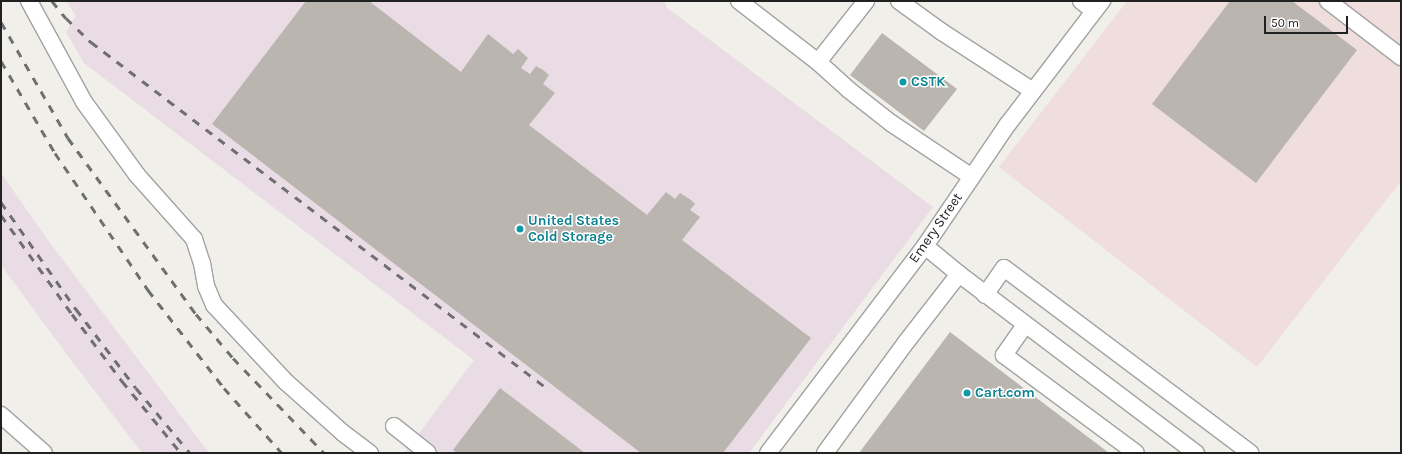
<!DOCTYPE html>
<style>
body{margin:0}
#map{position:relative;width:1402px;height:454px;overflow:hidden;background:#f1efe9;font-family:Karla,sans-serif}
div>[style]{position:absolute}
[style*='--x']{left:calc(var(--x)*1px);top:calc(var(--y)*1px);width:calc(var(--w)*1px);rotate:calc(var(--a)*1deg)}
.commercial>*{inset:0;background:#efdedb}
.industrial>*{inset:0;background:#e9dce5}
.building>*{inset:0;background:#bab5af}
.roads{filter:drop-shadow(1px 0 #a2a2a2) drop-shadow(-1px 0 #a2a2a2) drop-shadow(0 1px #a2a2a2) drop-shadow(0 -1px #a2a2a2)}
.minor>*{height:16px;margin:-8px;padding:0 8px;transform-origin:8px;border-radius:8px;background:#fff}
.rail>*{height:3px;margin-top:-1.5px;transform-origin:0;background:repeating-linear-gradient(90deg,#6f6f6f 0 8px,transparent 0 16px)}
.dots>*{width:11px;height:11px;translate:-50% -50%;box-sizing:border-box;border:2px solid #fff;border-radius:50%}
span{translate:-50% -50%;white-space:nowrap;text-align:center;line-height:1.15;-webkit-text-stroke:3px #fff;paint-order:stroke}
.culture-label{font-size:14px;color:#0d838f;font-weight:700}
.left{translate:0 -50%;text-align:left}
.street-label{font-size:14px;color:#212121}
.frame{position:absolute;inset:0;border:2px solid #212121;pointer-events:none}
.scale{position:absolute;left:1264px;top:16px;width:84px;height:18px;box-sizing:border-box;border:2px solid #212121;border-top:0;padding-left:5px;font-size:12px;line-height:14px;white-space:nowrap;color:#212121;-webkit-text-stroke:3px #fff;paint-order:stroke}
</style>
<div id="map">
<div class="commercial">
<i style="clip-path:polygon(1127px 1px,1401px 1px,1401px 181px,1257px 367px,999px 167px)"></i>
</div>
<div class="industrial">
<i style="clip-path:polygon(66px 1px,665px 1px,666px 7px,933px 207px,749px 453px,404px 453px,474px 360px,84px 63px,66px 32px,76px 16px)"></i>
<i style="clip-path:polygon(1px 173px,50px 243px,209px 453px,142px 453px,65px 352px,1px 265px)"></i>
</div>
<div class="building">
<i style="clip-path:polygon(306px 1px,369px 1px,461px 72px,488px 34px,513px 54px,518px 49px,528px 58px,521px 68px,530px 74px,536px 66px,543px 70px,549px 75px,543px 84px,555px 93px,529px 125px,647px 215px,666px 192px,675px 199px,680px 193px,691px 200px,695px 204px,690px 210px,700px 217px,682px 240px,811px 338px,723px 453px,641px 453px,212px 124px)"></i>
<i style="clip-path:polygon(1230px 1px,1292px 1px,1357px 50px,1256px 183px,1152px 104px)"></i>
<i style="clip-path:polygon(882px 33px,957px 89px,924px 131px,850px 75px)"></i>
<i style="clip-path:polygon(950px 332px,1109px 453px,859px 453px)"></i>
<i style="clip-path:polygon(500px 388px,585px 453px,457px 453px,453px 450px)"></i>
</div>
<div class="roads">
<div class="minor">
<i style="--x:29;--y:1;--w:115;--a:61.4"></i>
<i style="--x:84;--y:102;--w:90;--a:54"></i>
<i style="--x:137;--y:175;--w:86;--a:48.3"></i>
<i style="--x:194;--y:239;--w:25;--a:72"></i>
<i style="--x:202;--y:263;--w:23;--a:80"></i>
<i style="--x:206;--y:286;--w:21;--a:67"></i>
<i style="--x:214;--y:305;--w:105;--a:46.9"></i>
<i style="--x:286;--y:382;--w:76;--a:41.8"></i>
<i style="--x:343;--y:433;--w:34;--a:37"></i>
<i style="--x:739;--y:1;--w:100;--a:37.7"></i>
<i style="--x:818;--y:62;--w:78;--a:-51.8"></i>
<i style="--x:899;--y:1;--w:53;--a:35.8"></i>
<i style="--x:942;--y:32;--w:108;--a:33"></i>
<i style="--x:1081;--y:1;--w:16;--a:38"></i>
<i style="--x:1328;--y:1;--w:92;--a:37.5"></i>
<i style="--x:818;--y:62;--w:42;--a:42.1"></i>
<i style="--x:849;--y:90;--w:53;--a:38.2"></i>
<i style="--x:891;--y:123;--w:97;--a:33.7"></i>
<i style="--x:925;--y:246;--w:44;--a:39.5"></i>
<i style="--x:985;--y:295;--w:33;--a:-55"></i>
<i style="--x:1004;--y:268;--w:308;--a:36.9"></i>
<i style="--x:1025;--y:325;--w:37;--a:125"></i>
<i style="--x:1004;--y:355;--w:164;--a:36.6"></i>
<i style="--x:1;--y:415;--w:57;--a:41.5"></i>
<i style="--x:394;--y:426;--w:43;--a:38.5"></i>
<i style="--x:768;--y:453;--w:260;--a:-52.8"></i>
<i style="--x:925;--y:246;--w:148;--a:-55.8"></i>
<i style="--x:1008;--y:124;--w:155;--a:-52.6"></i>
<i style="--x:825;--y:453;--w:139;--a:-53.8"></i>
<i style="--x:907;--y:341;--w:85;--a:-52.2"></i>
<i style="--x:959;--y:274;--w:297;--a:37.1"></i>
</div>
</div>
<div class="rail">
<i style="--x:52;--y:1;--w:22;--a:51"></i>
<i style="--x:66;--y:18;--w:35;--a:44"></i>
<i style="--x:91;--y:42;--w:569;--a:37.21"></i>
<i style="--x:1;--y:22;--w:134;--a:60"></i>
<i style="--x:68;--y:138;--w:218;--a:54"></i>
<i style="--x:196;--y:314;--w:57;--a:49.9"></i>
<i style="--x:233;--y:358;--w:132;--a:46.2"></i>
<i style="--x:1;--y:61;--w:107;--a:59.6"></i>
<i style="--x:55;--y:153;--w:166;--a:55.8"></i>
<i style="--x:148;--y:290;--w:124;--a:52.2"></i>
<i style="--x:224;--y:388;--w:87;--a:48.3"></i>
<i style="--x:1;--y:202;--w:131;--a:55"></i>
<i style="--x:76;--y:309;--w:99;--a:52.8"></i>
<i style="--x:136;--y:388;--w:85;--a:50.3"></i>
<i style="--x:1;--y:215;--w:122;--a:54.4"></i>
<i style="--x:72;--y:314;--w:84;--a:53.3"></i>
<i style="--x:122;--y:381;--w:93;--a:50.7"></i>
</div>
<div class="dots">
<i style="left:903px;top:82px;background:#0f9aa8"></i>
<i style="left:520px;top:229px;background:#0f9aa8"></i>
<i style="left:967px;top:393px;background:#0f9aa8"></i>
</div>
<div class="culture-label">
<span class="left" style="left:911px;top:82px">CSTK</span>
<span class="left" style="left:528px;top:229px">United States<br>Cold Storage</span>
<span class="left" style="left:975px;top:393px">Cart.com</span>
</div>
<div class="street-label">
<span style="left:936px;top:228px;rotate:-55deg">Emery Street</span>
</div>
<div class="frame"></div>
<div class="scale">50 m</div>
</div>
